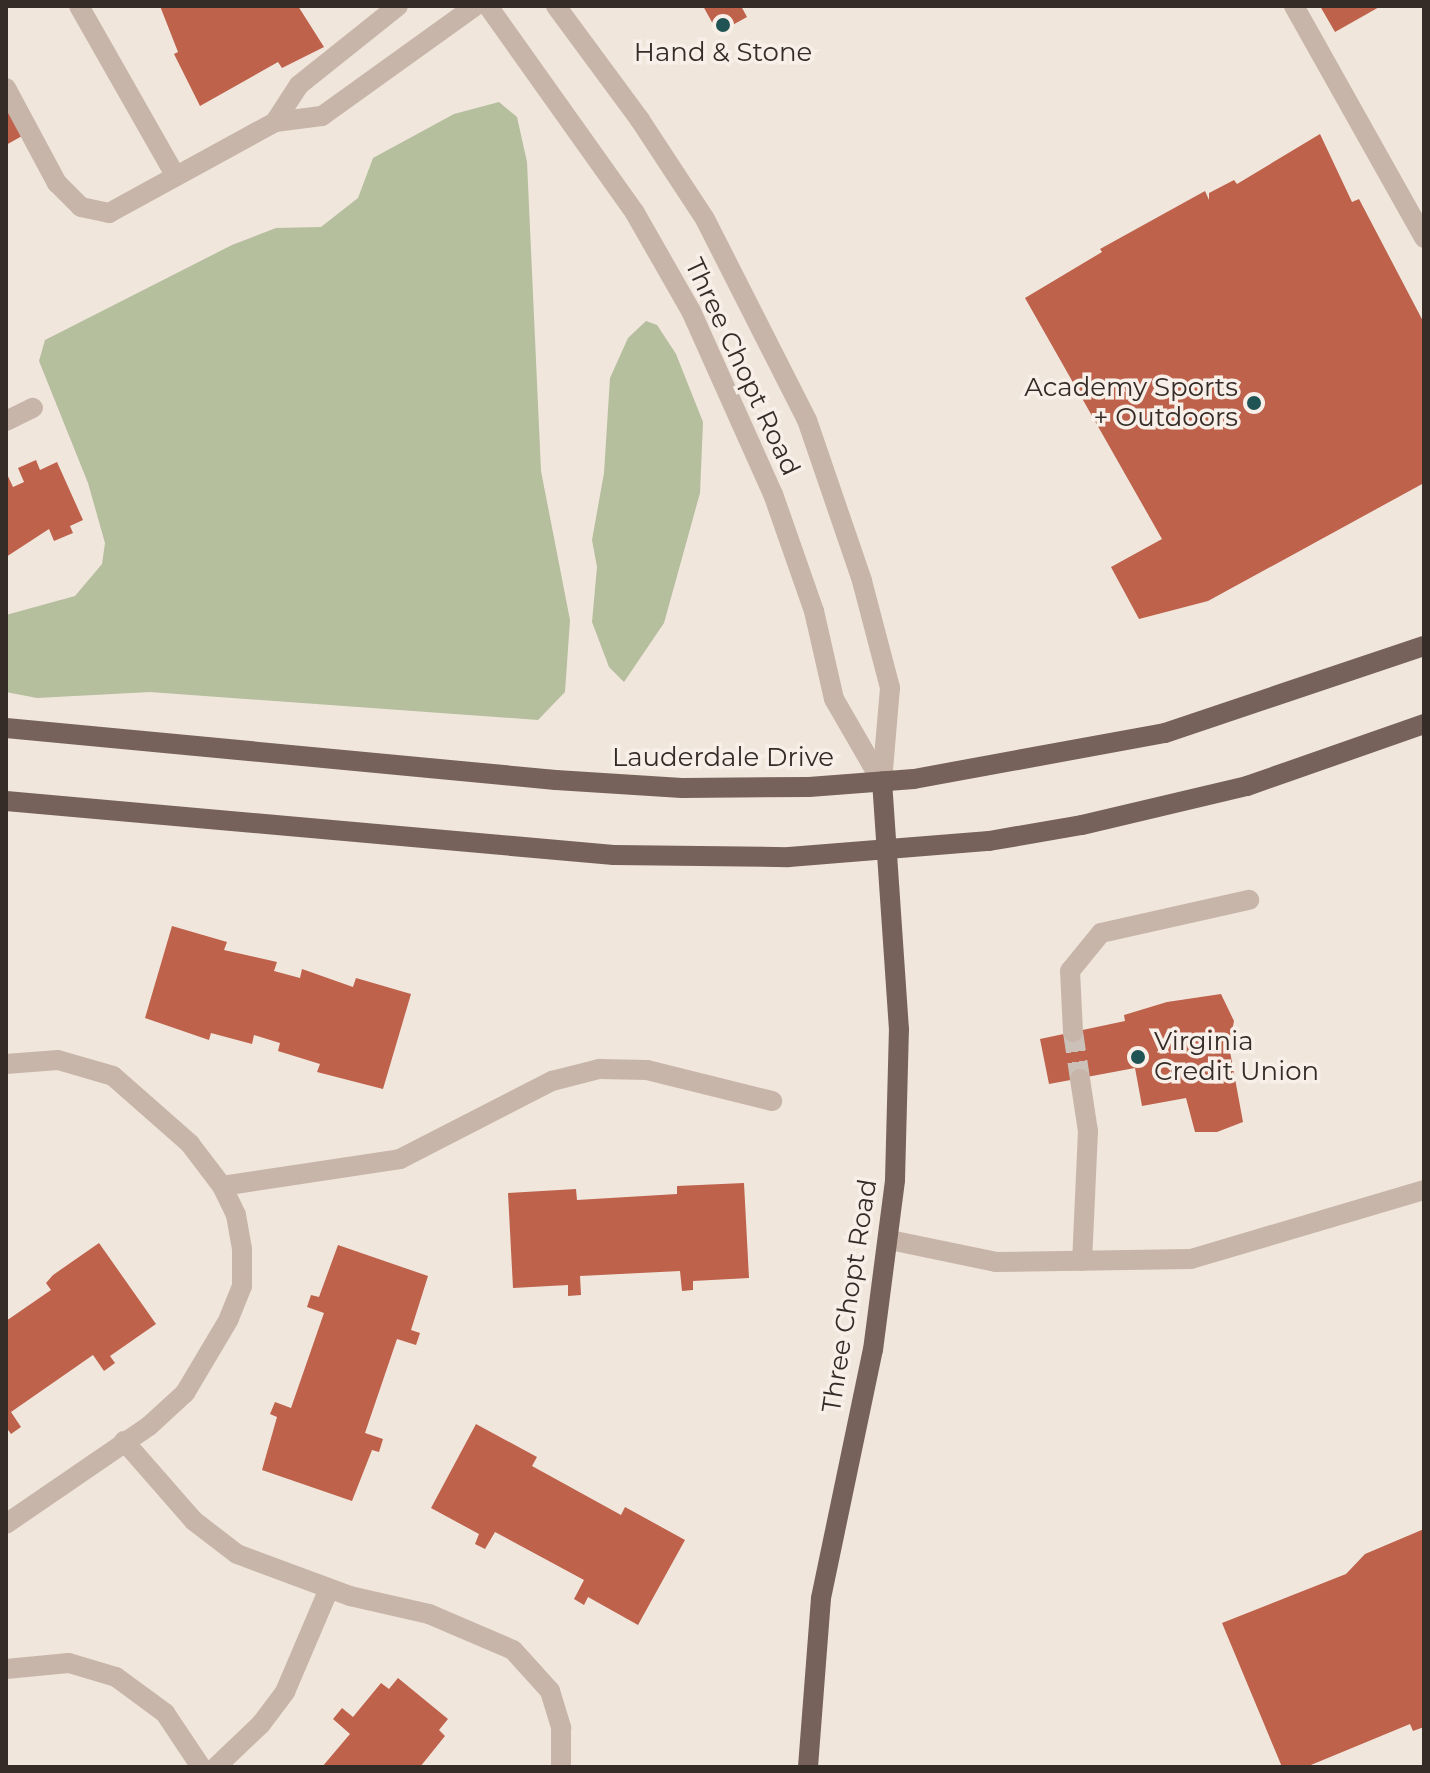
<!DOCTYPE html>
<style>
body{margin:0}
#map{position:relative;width:1430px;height:1773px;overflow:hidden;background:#f0e6dc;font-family:Montserrat,sans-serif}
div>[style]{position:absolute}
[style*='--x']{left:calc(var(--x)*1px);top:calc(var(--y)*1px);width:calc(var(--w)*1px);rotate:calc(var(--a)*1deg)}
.green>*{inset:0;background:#b5be9d}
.building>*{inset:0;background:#be624c}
.minor-tunnel>*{height:20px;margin-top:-10px;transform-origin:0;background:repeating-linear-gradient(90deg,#cbc1b8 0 20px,transparent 0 30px)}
.minor>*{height:20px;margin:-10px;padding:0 10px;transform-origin:10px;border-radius:10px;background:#c8b5a9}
.major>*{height:20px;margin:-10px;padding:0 10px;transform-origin:10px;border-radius:10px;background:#76625a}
.dots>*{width:22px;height:22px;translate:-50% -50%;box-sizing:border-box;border:4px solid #f8f0e8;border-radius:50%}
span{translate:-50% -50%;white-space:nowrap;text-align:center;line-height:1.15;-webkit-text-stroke:7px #f8f0e8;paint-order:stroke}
.poi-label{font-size:26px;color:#352c28}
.right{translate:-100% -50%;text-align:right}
.left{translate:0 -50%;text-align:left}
.street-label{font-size:26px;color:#352c28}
.frame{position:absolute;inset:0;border:8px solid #352c28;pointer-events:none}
</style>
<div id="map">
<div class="green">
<i style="clip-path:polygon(499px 102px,517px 117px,527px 162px,541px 471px,570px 620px,565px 692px,538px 720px,150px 692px,37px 698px,6px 692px,6px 615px,75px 596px,102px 564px,105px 543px,88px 483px,39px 361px,45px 340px,232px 245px,276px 228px,321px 227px,358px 198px,373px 158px,454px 114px)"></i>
<i style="clip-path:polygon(646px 321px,657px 325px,676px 354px,703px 422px,700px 493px,664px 623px,624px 682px,609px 667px,592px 622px,597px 567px,592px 540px,604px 473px,610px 378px,628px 338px)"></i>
</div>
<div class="building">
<i style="clip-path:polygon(160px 6px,298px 6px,324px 47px,282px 68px,278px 62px,200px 106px,174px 54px,178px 52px)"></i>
<i style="clip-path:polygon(703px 6px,741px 6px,747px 17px,718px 33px)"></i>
<i style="clip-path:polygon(1320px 6px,1381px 6px,1335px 32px)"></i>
<i style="clip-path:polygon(6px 106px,22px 136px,6px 145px)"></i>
<i style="clip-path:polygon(1320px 134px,1352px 202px,1359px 199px,1424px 323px,1424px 483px,1208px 601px,1139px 619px,1111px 567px,1162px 539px,1025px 298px,1102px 252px,1100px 249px,1205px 191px,1209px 200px,1209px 193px,1234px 180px,1237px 184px)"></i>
<i style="clip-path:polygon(36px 460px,40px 470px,57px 462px,83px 520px,70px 526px,73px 533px,54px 541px,49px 529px,6px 557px,6px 472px,13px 487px,24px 482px,18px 468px)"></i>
<i style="clip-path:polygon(172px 926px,227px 942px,224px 950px,277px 962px,274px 971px,300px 978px,302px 969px,353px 987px,356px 978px,411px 994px,383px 1089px,317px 1072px,320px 1064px,278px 1051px,280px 1043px,254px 1035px,252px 1044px,211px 1033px,209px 1040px,145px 1018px)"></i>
<i style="clip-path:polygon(1221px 994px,1234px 1021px,1229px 1046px,1243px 1122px,1217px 1132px,1195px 1132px,1186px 1098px,1142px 1106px,1135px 1068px,1049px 1084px,1040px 1039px,1125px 1021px,1124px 1015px,1167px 1002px)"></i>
<i style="clip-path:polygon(744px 1183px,749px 1278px,693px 1281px,693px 1290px,682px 1291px,680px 1271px,580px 1276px,581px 1295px,568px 1296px,568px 1285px,513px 1288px,508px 1193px,576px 1189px,577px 1200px,677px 1194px,677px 1186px)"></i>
<i style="clip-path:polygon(99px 1243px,156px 1324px,110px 1356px,115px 1363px,104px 1371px,93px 1355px,11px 1412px,21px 1427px,11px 1434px,6px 1427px,6px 1321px,51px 1290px,46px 1283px,53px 1275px)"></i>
<i style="clip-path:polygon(338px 1245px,428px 1276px,411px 1330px,420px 1333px,416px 1345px,397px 1339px,365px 1433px,383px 1439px,379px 1452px,372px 1450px,352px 1501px,262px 1470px,277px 1417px,270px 1414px,275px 1402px,291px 1408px,324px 1313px,307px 1307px,311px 1295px,319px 1297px)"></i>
<i style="clip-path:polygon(476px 1424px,537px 1457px,532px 1466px,621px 1515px,625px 1507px,685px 1540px,638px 1625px,588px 1597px,584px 1605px,574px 1599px,584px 1580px,495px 1532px,485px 1549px,475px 1544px,479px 1534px,431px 1508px)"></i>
<i style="clip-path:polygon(1424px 1529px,1424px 1727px,1413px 1731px,1410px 1724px,1306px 1767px,1282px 1767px,1222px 1623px,1346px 1574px,1365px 1554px)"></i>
<i style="clip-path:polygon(398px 1678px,448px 1719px,439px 1730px,445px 1736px,420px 1767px,322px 1767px,350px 1734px,333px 1719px,342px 1708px,353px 1717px,381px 1683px,389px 1689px)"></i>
</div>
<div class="minor-tunnel">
<i style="--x:1073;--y:1032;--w:48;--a:81.5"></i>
</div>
<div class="minor">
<i style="--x:79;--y:6;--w:194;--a:60.4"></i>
<i style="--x:398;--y:6;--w:127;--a:141.4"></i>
<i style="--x:299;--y:85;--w:44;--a:123"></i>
<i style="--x:275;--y:122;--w:47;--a:-7.3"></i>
<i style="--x:322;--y:116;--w:188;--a:-35.7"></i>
<i style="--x:488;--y:6;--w:254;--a:54.6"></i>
<i style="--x:635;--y:213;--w:113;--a:60.3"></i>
<i style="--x:691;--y:311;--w:201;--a:65.9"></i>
<i style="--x:773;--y:494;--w:124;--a:70.7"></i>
<i style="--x:814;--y:611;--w:90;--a:77.2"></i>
<i style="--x:834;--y:699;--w:96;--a:60"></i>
<i style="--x:556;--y:6;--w:142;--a:53.6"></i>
<i style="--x:640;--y:120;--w:118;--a:56.7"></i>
<i style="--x:705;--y:219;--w:225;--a:63.1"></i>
<i style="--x:807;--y:420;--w:170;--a:71.1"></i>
<i style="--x:862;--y:581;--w:111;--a:75.3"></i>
<i style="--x:890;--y:688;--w:94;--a:94.9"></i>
<i style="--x:1294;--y:6;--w:266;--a:60.7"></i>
<i style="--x:6;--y:88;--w:108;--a:61.8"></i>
<i style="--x:57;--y:183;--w:34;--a:45"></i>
<i style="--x:81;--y:207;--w:29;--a:12"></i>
<i style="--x:109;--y:213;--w:189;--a:-28.7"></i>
<i style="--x:6;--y:421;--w:30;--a:-26"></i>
<i style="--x:1073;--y:1032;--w:61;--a:-92.8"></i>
<i style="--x:1070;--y:971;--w:49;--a:-50.8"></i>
<i style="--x:1101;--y:933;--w:152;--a:-12.6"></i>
<i style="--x:6;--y:1064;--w:52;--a:-4.4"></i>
<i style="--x:58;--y:1060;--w:57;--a:16.2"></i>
<i style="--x:113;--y:1076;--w:103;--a:41.4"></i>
<i style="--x:190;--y:1144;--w:53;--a:52.7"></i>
<i style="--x:222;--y:1186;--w:32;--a:64"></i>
<i style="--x:236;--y:1215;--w:34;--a:80"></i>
<i style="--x:242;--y:1248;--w:38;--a:90"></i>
<i style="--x:242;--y:1286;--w:35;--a:112"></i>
<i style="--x:229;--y:1319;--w:86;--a:120.7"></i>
<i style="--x:185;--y:1393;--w:49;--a:137.5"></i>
<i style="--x:149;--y:1426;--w:173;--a:145.6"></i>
<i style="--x:1080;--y:1079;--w:53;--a:81.3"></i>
<i style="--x:1088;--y:1131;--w:130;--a:92.6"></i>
<i style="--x:222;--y:1186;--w:180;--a:-8.6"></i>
<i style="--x:400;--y:1159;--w:171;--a:-27.2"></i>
<i style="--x:552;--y:1081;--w:49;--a:-14.3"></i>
<i style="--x:599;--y:1069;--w:48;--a:1.2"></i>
<i style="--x:647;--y:1070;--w:129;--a:13.9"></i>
<i style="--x:890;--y:1240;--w:108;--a:11.7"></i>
<i style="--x:996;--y:1262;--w:195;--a:-0.9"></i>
<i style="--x:1191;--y:1259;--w:243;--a:-16.5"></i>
<i style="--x:124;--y:1441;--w:106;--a:48.8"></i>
<i style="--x:194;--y:1521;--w:54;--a:37.5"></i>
<i style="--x:237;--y:1554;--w:121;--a:20.4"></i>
<i style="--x:350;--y:1596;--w:81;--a:12.8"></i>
<i style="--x:429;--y:1614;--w:91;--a:23.2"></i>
<i style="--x:513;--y:1650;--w:55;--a:47.9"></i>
<i style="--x:550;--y:1691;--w:39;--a:73"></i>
<i style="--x:561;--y:1728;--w:39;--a:90"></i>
<i style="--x:6;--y:1669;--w:63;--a:-5.4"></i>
<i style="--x:69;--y:1663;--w:49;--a:16.6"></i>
<i style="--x:116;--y:1677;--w:61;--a:36.3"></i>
<i style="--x:165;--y:1713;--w:65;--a:56.3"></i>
<i style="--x:216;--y:1767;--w:62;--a:-43.7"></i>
<i style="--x:261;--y:1724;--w:40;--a:-53"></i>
<i style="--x:285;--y:1692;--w:112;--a:-66.9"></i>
</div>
<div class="major">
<i style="--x:6;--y:728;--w:552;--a:5.4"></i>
<i style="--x:556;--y:780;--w:126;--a:3.6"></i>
<i style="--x:682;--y:788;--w:127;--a:-0.5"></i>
<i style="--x:809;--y:787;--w:105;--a:-4.4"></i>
<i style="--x:914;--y:779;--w:255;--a:-10.4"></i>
<i style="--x:1165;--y:733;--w:273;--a:-18.6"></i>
<i style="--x:6;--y:801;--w:610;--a:5.08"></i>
<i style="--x:614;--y:855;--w:175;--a:0.7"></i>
<i style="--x:789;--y:857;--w:201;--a:-4.6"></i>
<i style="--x:989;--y:841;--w:94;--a:-9.8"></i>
<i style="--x:1082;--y:825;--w:170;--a:-13.3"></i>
<i style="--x:1247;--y:786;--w:188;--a:-19.3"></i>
<i style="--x:808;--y:1767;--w:169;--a:-85.6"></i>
<i style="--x:821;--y:1598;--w:253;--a:-78.2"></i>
<i style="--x:873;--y:1350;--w:171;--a:-82.6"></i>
<i style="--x:895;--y:1180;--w:150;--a:-88.5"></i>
<i style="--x:899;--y:1030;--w:249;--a:-93.9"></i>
</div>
<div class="dots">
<i style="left:723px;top:25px;background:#205354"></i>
<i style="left:1254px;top:403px;background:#205354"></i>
<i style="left:1138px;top:1057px;background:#205354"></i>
</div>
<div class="poi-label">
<span style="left:723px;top:53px">Hand &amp; Stone</span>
<span class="right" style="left:1238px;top:403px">Academy Sports<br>+ Outdoors</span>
<span class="left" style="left:1154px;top:1057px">Virginia<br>Credit Union</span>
</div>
<div class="street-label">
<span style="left:742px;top:367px;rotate:65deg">Three Chopt Road</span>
<span style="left:723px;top:758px">Lauderdale Drive</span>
<span style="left:850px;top:1296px;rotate:-81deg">Three Chopt Road</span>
</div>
<div class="frame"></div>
</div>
